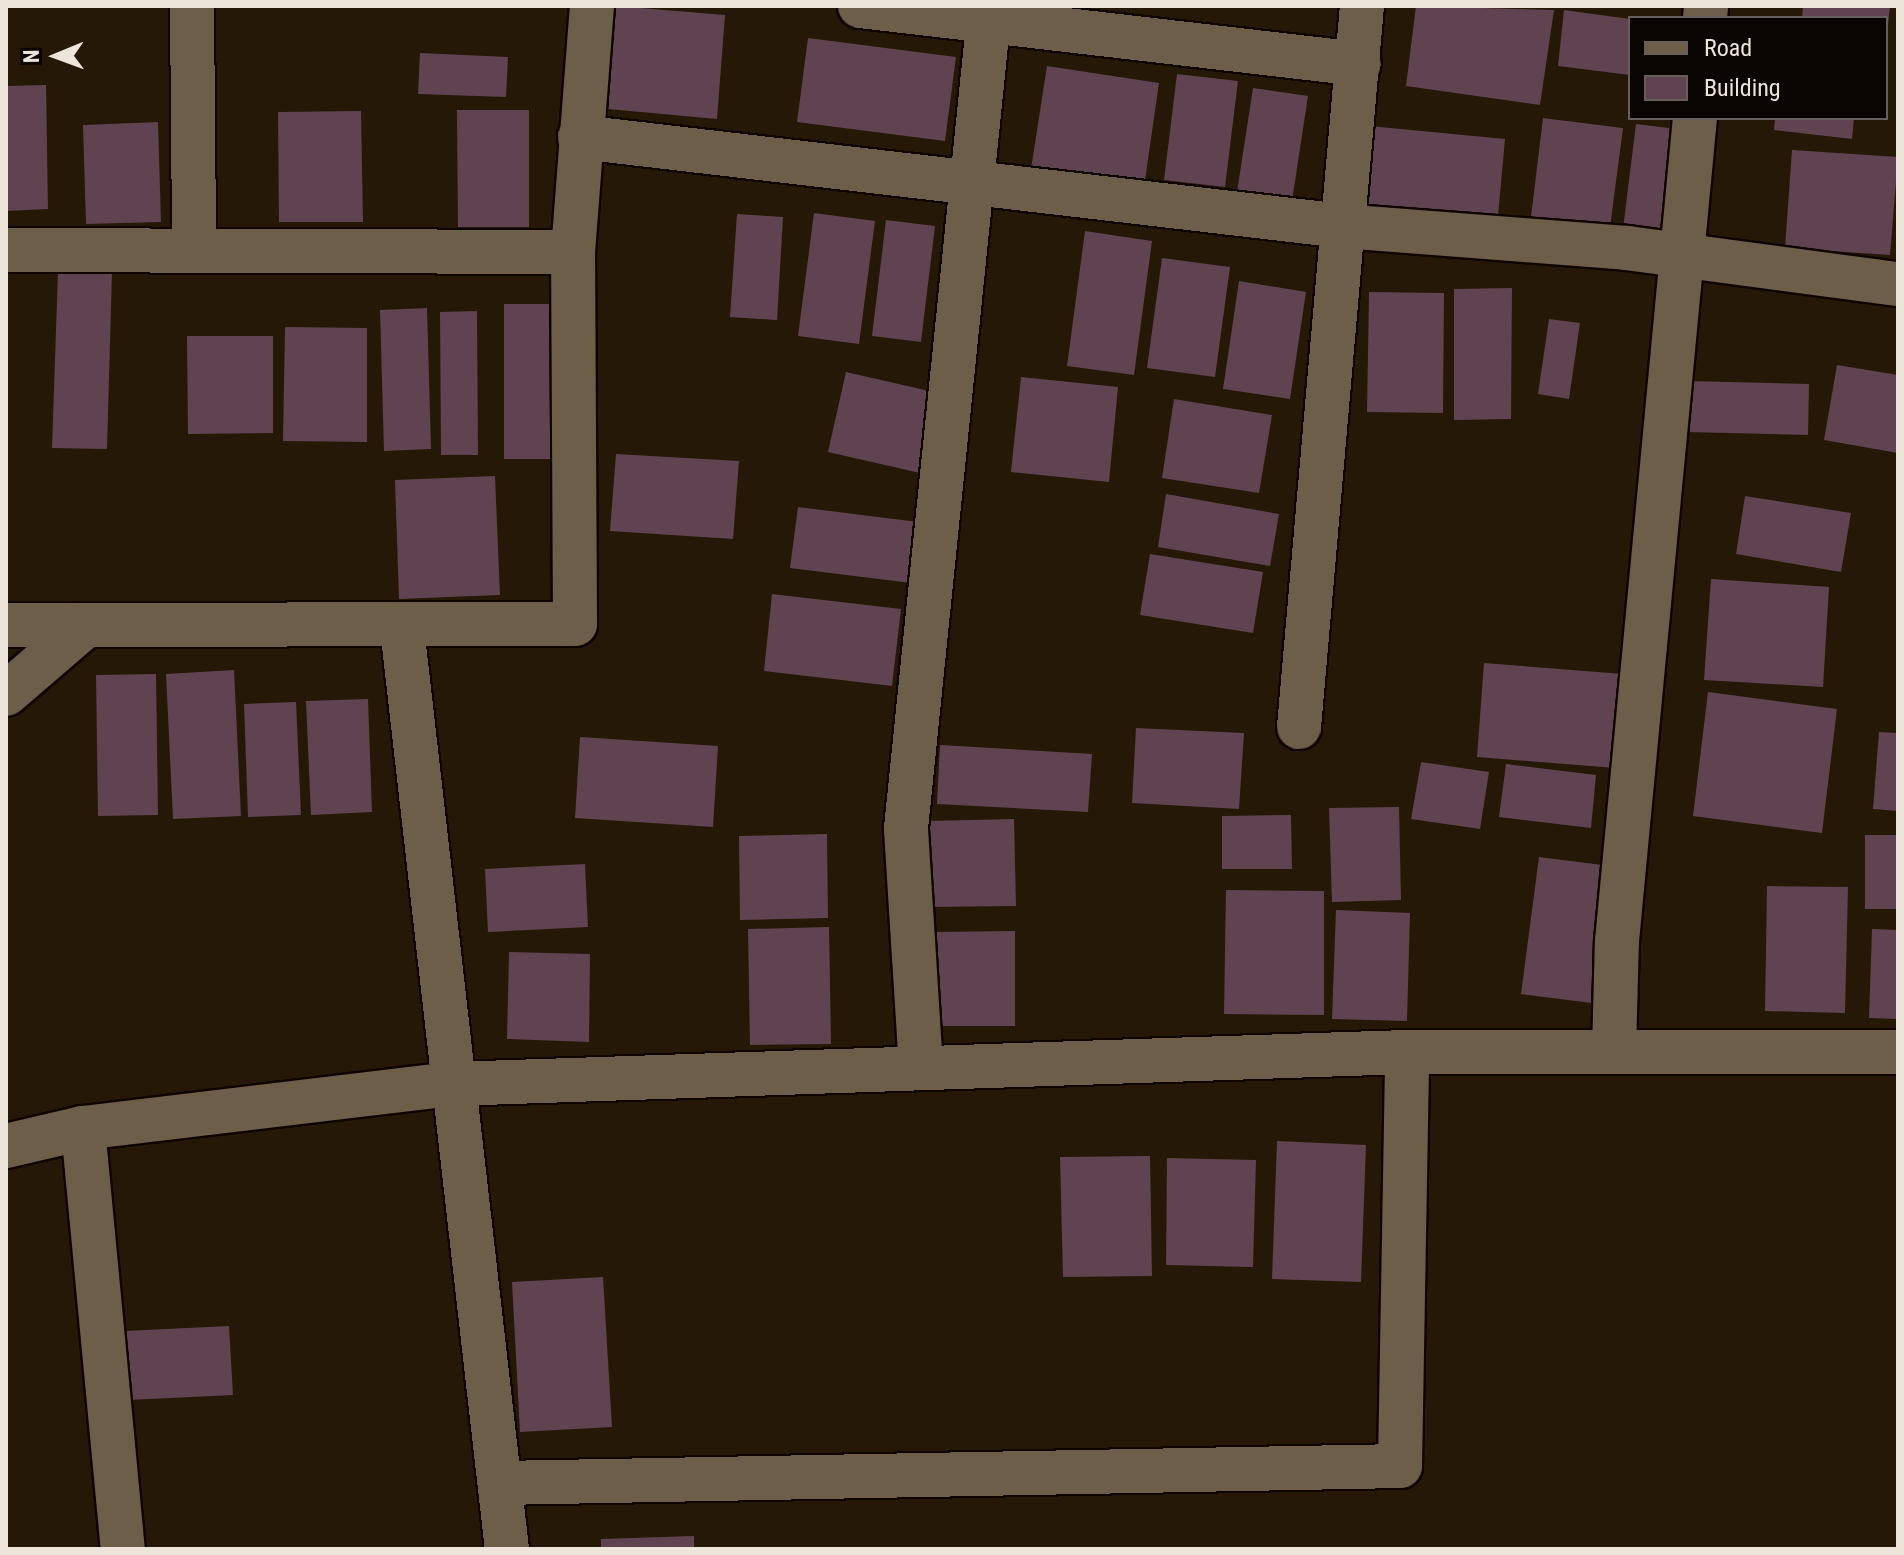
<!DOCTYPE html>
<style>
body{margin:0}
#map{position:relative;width:1904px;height:1555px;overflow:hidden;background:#251806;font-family:"Roboto Condensed",sans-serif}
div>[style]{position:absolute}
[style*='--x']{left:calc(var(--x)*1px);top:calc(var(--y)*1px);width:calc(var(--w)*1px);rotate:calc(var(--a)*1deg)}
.building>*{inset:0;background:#5f4351}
.roads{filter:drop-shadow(2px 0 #0e0400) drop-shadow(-2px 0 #0e0400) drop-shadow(0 2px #0e0400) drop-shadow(0 -2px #0e0400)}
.street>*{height:44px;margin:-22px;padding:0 22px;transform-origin:22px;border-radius:22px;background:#6d5e49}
span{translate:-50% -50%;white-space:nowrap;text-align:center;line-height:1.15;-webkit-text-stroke:7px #0a0501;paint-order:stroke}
.frame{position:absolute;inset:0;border:8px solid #eee5da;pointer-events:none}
.legend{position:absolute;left:1628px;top:16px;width:260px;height:104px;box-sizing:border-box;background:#0a0501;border:2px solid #655f58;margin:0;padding:10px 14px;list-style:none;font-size:24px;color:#eee5da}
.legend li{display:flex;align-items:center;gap:16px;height:40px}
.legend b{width:40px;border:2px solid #655f58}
.north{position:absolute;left:16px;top:16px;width:80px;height:80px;-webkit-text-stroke:6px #0a0501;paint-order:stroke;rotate:269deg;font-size:22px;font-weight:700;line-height:32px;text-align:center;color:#eee5da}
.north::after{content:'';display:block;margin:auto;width:28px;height:36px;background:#eee5da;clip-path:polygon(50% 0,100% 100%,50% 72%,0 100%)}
</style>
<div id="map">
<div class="building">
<i style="clip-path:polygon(616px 6px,725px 15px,717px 119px,608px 109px)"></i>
<i style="clip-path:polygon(1416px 6px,1554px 10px,1540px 105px,1406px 86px)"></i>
<i style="clip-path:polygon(1803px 6px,1890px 6px,1888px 25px,1886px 18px,1802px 18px)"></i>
<i style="clip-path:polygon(1564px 10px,1630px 19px,1630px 75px,1558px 66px)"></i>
<i style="clip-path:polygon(808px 38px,956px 57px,945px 141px,797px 122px)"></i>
<i style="clip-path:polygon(420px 53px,508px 57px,506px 97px,418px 94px)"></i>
<i style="clip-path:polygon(1047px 66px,1159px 83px,1144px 187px,1031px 169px)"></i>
<i style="clip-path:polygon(1177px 74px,1238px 81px,1225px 187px,1164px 180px)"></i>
<i style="clip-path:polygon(46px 85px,48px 209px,6px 211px,6px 86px)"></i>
<i style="clip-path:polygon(1253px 88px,1308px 96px,1292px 201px,1237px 192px)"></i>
<i style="clip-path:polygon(457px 110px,529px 110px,529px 227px,458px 227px)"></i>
<i style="clip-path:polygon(361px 111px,363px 222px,279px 222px,278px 112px)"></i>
<i style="clip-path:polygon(1543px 118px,1623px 128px,1609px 235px,1530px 225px)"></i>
<i style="clip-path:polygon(1775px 118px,1854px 118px,1852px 139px,1774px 130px)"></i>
<i style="clip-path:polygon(158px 122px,161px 222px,86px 224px,83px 125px)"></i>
<i style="clip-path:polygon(1636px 124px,1677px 129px,1664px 242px,1622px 237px)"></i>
<i style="clip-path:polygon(1359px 125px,1505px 139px,1498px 216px,1352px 203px)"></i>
<i style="clip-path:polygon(1792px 150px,1898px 157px,1890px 255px,1785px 248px)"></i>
<i style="clip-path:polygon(814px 213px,875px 221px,859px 344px,798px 336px)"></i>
<i style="clip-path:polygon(737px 214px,783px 217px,777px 320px,730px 317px)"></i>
<i style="clip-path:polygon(886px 220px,935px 226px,921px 342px,872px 336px)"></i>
<i style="clip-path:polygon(1085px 231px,1152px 241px,1134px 375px,1067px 366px)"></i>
<i style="clip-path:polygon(1162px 258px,1230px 267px,1215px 377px,1147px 368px)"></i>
<i style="clip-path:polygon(58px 271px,112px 272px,107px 449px,52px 448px)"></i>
<i style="clip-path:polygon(1239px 281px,1306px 292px,1290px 399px,1223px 389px)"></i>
<i style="clip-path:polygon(1512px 288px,1511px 419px,1454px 420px,1454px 289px)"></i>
<i style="clip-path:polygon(1369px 292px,1444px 293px,1443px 413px,1367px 412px)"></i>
<i style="clip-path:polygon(504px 304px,557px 304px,556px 459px,504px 459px)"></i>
<i style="clip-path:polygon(427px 308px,431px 449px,384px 451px,380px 310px)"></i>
<i style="clip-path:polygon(477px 311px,478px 455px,441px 455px,440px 312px)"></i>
<i style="clip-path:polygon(1549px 319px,1580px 323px,1569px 399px,1538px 394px)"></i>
<i style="clip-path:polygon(285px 327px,367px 328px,367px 442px,283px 441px)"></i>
<i style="clip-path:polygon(187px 336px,273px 336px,273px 433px,188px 434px)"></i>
<i style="clip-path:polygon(1837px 365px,1898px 375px,1898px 453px,1824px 440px)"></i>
<i style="clip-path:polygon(846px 372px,938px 393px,920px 473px,828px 452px)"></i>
<i style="clip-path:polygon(1021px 377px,1118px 387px,1109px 482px,1011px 472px)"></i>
<i style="clip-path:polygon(1688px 381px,1809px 384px,1808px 435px,1687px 432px)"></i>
<i style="clip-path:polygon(1174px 399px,1272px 415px,1259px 493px,1162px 478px)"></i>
<i style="clip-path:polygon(616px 454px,739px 461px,733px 539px,610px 531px)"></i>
<i style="clip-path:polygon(495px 476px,500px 595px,399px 599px,395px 480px)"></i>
<i style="clip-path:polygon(1166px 494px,1279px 514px,1270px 566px,1158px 547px)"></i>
<i style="clip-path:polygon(1745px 496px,1851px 513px,1841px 572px,1736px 554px)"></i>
<i style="clip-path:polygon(798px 507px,918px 522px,911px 583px,790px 568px)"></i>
<i style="clip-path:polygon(1150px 554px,1263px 572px,1253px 633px,1140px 615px)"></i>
<i style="clip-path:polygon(1711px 579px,1829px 587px,1823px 687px,1704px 680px)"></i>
<i style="clip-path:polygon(772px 594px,901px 609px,892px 686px,764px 671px)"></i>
<i style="clip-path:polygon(1484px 663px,1623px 674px,1616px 768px,1477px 757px)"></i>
<i style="clip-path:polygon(234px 670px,241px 816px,173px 819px,166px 674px)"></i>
<i style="clip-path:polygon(156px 674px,158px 815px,98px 816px,96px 675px)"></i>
<i style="clip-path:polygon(1708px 692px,1837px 709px,1822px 833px,1693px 816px)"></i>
<i style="clip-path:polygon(368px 699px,372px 812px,311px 815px,306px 701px)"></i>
<i style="clip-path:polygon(296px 702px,301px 815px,248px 817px,244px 704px)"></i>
<i style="clip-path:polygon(1136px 728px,1244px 733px,1239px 809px,1132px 803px)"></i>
<i style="clip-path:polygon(1879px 732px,1898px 733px,1898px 811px,1873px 809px)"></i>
<i style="clip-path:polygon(580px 737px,718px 746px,713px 827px,575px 818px)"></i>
<i style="clip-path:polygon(940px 745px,1092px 754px,1088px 812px,937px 804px)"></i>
<i style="clip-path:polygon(1421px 762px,1489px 772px,1480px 829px,1411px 819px)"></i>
<i style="clip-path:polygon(1506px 764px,1596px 775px,1591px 828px,1499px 817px)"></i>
<i style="clip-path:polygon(1399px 807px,1401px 900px,1332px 902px,1329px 808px)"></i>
<i style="clip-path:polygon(1291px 815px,1292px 869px,1222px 869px,1222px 816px)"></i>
<i style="clip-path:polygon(1014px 819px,1016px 906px,928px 907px,926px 821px)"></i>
<i style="clip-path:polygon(827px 834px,828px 918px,740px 920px,739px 836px)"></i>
<i style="clip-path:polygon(1865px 835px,1898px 835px,1898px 909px,1865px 909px)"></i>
<i style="clip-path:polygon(1539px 857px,1618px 867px,1600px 1004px,1521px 994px)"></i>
<i style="clip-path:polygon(585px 864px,588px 927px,488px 932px,485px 869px)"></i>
<i style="clip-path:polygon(1767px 886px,1848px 887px,1845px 1013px,1765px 1011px)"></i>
<i style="clip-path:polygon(1226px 890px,1324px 891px,1324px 1015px,1224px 1014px)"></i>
<i style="clip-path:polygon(1336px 910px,1410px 913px,1407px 1021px,1332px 1019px)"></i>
<i style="clip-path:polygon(829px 927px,831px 1044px,750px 1045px,748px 929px)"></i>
<i style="clip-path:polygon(1872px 929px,1898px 930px,1898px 1019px,1869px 1018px)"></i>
<i style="clip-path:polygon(1015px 931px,1015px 1026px,931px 1026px,932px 932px)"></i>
<i style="clip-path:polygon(509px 952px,590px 954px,589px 1042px,507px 1039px)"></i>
<i style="clip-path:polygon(1277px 1141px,1366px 1145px,1361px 1282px,1272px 1279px)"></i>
<i style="clip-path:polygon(1150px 1156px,1152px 1276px,1063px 1277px,1060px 1157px)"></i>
<i style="clip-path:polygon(1167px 1158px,1256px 1160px,1253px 1267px,1166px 1265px)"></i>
<i style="clip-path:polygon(603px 1277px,612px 1427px,520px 1432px,512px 1282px)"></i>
<i style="clip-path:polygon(229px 1326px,233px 1395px,128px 1400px,125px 1331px)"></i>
<i style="clip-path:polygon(694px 1536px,694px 1549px,601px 1549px,601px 1539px)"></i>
</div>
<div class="roads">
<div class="street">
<i style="--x:192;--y:6;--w:245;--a:89.5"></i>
<i style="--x:860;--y:6;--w:502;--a:6.63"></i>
<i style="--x:1705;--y:18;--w:12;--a:-85"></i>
<i style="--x:580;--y:137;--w:767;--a:6.66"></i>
<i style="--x:1342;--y:226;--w:286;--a:4.4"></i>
<i style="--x:1627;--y:248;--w:273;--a:7.6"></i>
<i style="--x:6;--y:250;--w:567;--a:0.2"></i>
<i style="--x:6;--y:625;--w:569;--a:-0.1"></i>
<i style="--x:575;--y:624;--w:372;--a:-90.3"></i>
<i style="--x:573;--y:252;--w:247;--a:-85.6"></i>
<i style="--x:402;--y:628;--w:927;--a:83.5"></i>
<i style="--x:6;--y:694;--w:104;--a:-40.7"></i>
<i style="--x:1299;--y:727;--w:724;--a:-85.01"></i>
<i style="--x:1614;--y:1052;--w:111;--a:-88.5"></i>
<i style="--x:1617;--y:941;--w:827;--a:-84.59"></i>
<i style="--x:921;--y:1068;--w:240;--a:-93.6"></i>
<i style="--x:906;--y:828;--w:826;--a:-84.17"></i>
<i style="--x:83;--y:1128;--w:423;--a:84.6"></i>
<i style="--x:6;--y:1146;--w:79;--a:-13.2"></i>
<i style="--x:83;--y:1128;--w:372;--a:-6.8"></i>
<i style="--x:452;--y:1084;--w:956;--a:-1.92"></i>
<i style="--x:1407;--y:1052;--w:491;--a:0"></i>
<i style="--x:500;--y:1483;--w:900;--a:-1.08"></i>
<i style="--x:1400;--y:1466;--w:414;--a:-89"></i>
</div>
</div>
<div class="frame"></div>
<ul class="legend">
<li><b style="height:10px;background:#6d5e49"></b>Road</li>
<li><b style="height:22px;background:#5f4351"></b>Building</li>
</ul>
<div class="north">N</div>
</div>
